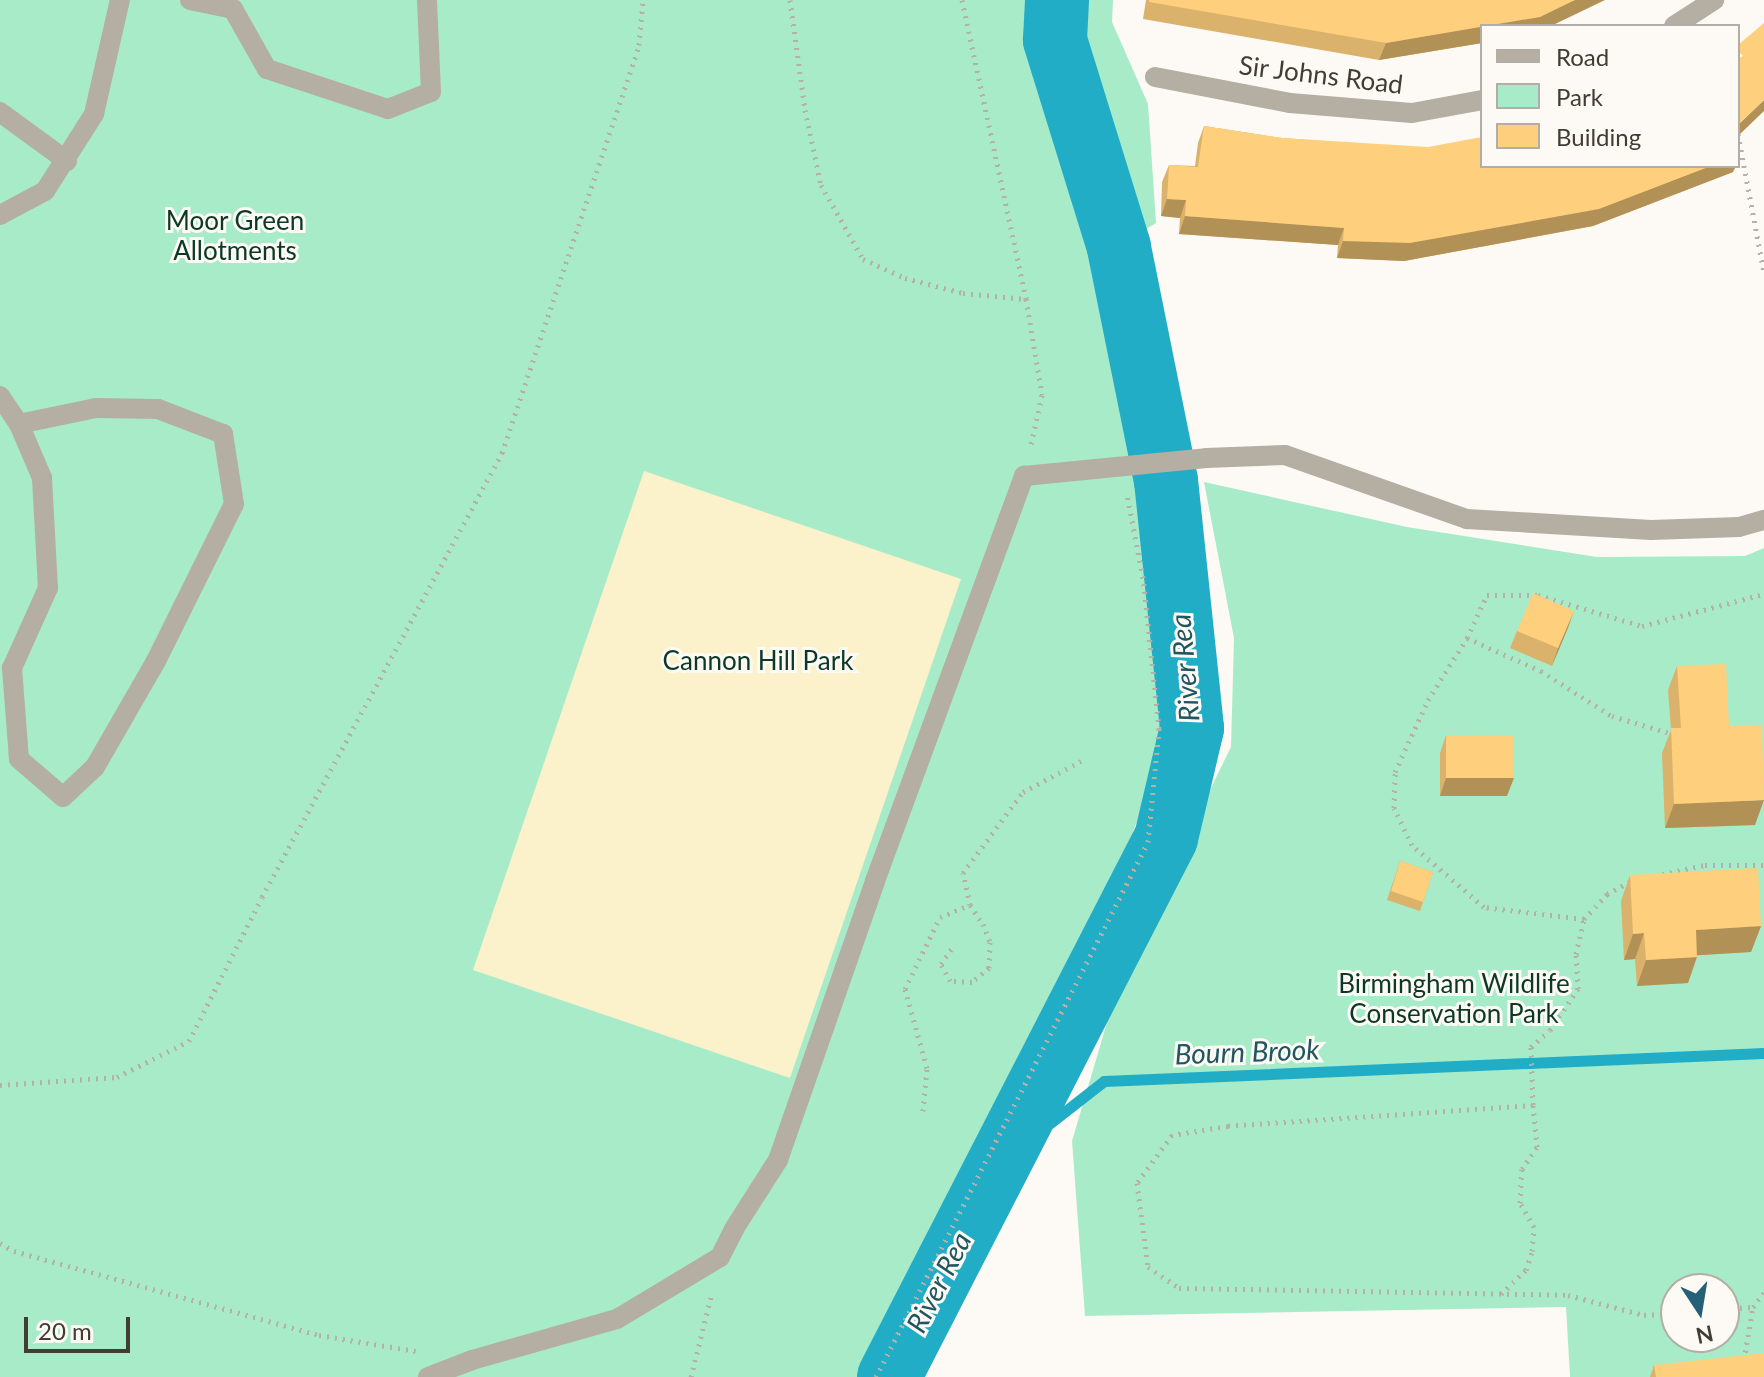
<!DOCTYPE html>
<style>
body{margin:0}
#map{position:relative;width:1764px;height:1377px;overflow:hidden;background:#fdfaf5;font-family:Lato,sans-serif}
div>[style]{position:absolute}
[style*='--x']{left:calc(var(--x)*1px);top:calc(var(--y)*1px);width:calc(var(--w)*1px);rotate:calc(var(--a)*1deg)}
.green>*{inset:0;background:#a8ebc9}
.sand>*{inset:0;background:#fbf1cb}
.stream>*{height:11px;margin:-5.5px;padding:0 5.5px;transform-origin:5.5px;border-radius:5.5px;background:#22adc7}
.river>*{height:64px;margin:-32px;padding:0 32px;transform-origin:32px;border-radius:32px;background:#22adc7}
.path>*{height:5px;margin-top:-2.5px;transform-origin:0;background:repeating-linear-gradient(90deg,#b5b1aa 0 2px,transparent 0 8px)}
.lane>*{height:20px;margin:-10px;padding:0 10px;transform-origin:10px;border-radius:10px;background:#b4aea3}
.street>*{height:20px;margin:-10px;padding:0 10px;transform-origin:10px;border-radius:10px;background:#b4aea3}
.wall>*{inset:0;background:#dab26b}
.shaded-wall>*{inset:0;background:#b29157}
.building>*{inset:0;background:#fecf7c}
span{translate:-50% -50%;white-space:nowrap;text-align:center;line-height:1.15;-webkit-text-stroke:6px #fdfaf5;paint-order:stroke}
.street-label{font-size:26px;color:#423c32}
.park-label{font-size:26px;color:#0c3826}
.water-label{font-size:28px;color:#215661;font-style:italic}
.legend{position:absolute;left:1480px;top:24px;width:260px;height:144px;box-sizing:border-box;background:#fdfaf5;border:2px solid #b2aea7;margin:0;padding:10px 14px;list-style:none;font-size:24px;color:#423c32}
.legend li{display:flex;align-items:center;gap:16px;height:40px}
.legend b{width:40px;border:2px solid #b2aea7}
.north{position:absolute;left:1660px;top:1273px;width:80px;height:80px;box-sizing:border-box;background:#fdfaf5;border:2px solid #b2aea7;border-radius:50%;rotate:168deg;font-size:22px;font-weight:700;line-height:32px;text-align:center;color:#423c32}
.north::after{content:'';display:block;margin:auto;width:28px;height:36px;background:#265f78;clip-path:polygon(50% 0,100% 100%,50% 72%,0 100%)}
.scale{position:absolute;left:24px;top:1317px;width:106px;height:36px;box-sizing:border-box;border:4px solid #423c32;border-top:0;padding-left:10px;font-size:24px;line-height:28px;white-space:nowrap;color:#423c32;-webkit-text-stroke:6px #fdfaf5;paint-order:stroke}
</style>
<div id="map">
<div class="green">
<i style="clip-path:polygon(0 0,1113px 0,1112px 22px,1148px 104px,1156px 223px,1100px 256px,1178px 654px,1170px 737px,1131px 837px,860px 1377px,0 1377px)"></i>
<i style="clip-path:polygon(evenodd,1204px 482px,1407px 527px,1597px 557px,1745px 556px,1764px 548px,1764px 1377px,1570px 1377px,1566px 1307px,1085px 1316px,1072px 1141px,1124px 965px,1231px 747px,1234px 638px,1204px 482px,1676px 1289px,1724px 1289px,1724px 1337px,1676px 1337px,1676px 1289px)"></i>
</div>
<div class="sand">
<i style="clip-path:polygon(644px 471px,961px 579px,790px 1078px,473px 970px)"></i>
</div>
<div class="stream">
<i style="--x:999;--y:1163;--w:133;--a:-38"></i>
<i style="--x:1104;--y:1081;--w:661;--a:-2.43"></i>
</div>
<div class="river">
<i style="--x:889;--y:1377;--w:606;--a:-62.8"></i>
<i style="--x:1166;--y:838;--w:113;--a:-76.7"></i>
<i style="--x:1192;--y:728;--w:248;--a:-96"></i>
<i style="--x:1166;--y:481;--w:239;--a:-101.4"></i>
<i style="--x:1119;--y:247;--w:217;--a:-107.2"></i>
<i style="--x:1055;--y:40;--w:40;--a:-87.1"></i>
</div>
<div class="path">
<i style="--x:790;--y:0;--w:111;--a:82.2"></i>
<i style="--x:805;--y:110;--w:77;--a:78"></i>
<i style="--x:821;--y:185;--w:85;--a:60.4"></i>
<i style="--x:863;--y:259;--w:46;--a:24.3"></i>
<i style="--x:905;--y:278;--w:60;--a:14.5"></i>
<i style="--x:963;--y:293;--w:63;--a:5.4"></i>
<i style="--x:962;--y:0;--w:306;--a:77.9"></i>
<i style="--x:1026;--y:299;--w:97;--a:80.5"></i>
<i style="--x:1042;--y:395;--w:55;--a:102.5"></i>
<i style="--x:1738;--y:134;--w:141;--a:79.4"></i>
<i style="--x:1467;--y:638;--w:47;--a:-65.1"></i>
<i style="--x:1487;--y:595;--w:51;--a:0"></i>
<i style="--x:1538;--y:595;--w:109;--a:16.6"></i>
<i style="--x:1642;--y:626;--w:126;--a:-14.7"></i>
<i style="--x:1662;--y:874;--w:44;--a:-11.8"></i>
<i style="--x:1705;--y:865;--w:59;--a:0"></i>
<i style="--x:970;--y:905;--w:33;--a:-102"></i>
<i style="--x:963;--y:873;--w:101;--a:-53.5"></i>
<i style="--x:1023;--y:792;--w:66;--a:-28.1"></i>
<i style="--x:1584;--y:919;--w:101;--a:-173.2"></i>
<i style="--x:1484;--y:907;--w:95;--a:-139.3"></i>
<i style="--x:1412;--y:845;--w:41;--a:-115.9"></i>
<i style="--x:1394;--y:808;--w:36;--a:-88"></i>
<i style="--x:1395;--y:772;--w:79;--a:-65.4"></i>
<i style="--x:1428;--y:700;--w:73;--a:-57.8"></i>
<i style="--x:1467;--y:638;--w:81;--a:24"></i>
<i style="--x:1541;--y:671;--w:84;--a:32.4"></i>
<i style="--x:1612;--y:716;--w:64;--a:16.4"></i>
<i style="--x:0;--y:1085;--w:117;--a:-3.9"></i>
<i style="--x:117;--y:1077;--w:80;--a:-26.6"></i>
<i style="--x:189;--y:1041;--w:161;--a:-63.1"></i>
<i style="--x:262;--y:897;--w:505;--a:-61.61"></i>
<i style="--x:502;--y:453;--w:430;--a:-71.4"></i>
<i style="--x:639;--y:45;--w:45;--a:-84.9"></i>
<i style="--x:1533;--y:1105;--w:58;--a:-92"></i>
<i style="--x:1531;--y:1047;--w:25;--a:-42"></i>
<i style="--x:1550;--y:1030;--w:50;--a:-55.7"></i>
<i style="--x:1578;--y:989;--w:35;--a:-93"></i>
<i style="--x:1576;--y:954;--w:36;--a:-77"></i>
<i style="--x:1584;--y:919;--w:34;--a:-47"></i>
<i style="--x:1607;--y:894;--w:30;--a:-28"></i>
<i style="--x:923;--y:1111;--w:43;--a:-84.7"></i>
<i style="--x:927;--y:1068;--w:82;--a:-105.6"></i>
<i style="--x:905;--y:989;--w:80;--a:-64.1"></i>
<i style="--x:940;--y:917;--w:32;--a:-22"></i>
<i style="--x:970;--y:905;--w:23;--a:56"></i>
<i style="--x:983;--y:924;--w:19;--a:69"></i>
<i style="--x:990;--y:942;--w:26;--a:92"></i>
<i style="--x:989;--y:968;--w:22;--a:141"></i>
<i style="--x:972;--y:982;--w:22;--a:-177"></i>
<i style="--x:950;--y:981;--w:19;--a:-118"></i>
<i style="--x:941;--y:964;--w:19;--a:-55"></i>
<i style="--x:0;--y:1243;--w:16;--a:30"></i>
<i style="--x:14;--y:1251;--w:316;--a:15.4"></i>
<i style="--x:319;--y:1335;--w:98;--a:9.4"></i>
<i style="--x:1501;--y:1294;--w:35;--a:-44"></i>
<i style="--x:1526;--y:1270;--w:20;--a:-72"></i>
<i style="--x:1532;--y:1251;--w:24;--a:-85"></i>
<i style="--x:1534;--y:1227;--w:28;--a:-120"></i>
<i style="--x:1520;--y:1203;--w:34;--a:-87"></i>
<i style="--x:1522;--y:1169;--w:27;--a:-56"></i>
<i style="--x:1537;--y:1147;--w:42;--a:-95.4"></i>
<i style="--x:1533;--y:1105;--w:306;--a:176.1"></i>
<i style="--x:1228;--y:1126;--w:57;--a:170.9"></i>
<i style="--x:1172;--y:1135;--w:59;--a:126.1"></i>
<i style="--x:1137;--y:1183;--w:85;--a:82.5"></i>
<i style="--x:1148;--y:1267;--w:37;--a:34"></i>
<i style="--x:1179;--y:1288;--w:389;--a:1"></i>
<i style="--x:1568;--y:1295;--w:79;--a:14.7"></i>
<i style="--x:1644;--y:1315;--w:32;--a:-4"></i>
<i style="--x:1724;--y:1309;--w:29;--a:-4"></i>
<i style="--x:1744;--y:1360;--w:54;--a:-80.4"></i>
<i style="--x:1753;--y:1307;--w:18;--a:-52"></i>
<i style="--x:691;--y:1377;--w:87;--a:-76"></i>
<i style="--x:876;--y:1377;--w:600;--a:-63.05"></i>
<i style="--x:1148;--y:842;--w:114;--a:-84.4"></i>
<i style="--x:1159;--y:729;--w:152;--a:-96"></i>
<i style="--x:1143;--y:578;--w:86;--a:-100.8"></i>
</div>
<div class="lane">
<i style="--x:190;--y:0;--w:44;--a:11.8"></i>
<i style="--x:233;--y:9;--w:69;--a:60.5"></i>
<i style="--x:267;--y:69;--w:127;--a:18.3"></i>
<i style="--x:388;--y:109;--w:46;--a:-21.6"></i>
<i style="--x:431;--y:92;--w:92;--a:-92.5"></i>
<i style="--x:0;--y:112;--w:83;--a:36.2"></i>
<i style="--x:0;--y:215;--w:51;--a:-28.1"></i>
<i style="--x:45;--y:191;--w:91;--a:-57.5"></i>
<i style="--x:94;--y:114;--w:117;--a:-77.2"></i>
<i style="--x:0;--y:396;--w:34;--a:56"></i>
<i style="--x:19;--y:424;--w:59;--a:66.9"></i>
<i style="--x:42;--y:478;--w:110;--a:86.9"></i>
<i style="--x:48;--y:588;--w:88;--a:114.2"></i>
<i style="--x:12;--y:668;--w:91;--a:85.6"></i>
<i style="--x:19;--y:759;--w:58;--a:40.8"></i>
<i style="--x:63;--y:797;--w:44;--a:-43.2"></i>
<i style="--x:95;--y:767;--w:122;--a:-60.1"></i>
<i style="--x:156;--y:661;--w:175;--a:-63.6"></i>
<i style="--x:234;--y:504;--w:71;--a:-98.9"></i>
<i style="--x:223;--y:434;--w:70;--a:-159"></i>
<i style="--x:158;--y:409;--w:62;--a:-179.1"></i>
<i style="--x:96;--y:408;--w:79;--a:168.3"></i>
<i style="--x:428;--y:1377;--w:47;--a:-21.1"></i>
<i style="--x:472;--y:1360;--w:151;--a:-15.8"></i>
<i style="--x:617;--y:1319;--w:120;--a:-31"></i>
<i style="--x:720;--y:1257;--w:31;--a:-63"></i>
<i style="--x:734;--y:1229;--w:82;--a:-57.5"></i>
<i style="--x:778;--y:1160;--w:295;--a:-70.8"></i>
<i style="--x:875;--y:881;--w:432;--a:-69.8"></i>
<i style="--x:1024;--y:476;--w:183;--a:-5.6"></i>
<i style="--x:1206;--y:458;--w:79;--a:-2.2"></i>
<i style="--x:1285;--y:455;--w:193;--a:19.4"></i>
<i style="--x:1467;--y:519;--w:184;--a:3.4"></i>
<i style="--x:1651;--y:530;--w:88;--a:-2"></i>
<i style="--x:1739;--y:527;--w:26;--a:-16"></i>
</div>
<div class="street">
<i style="--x:1674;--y:26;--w:48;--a:-33"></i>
<i style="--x:1155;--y:77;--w:137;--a:10.9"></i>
<i style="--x:1290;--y:103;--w:122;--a:4.7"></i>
<i style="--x:1412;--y:113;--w:71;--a:-10.5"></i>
</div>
<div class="wall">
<i style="clip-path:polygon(1146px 0,1605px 0,1482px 26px,1482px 43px,1379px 60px,1143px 19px)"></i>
<i style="clip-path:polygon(1204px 126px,1282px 138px,1733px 172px,1593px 226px,1404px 261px,1337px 258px,1338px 245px,1179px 234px,1180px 218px,1161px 216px,1162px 182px,1169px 165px,1195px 166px,1198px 143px)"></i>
<i style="clip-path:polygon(1574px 611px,1552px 666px,1510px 648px,1517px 631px)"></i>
<i style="clip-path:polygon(1677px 666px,1729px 726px,1755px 825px,1665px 828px,1662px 753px,1671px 730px,1668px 690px)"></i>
<i style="clip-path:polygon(1446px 735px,1507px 796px,1440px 796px,1440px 753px)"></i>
<i style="clip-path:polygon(1400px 861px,1433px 872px,1420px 911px,1387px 900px)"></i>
<i style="clip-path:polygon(1630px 875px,1761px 926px,1751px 952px,1697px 955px,1688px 983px,1637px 986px,1635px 959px,1624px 960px,1621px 901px)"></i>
<i style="clip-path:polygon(1654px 1365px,1764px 1377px,1650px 1377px)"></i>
</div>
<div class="shaded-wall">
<i style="clip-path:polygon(1575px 0,1605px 0,1551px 26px,1484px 26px)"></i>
<i style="clip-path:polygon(1482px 26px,1482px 43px,1379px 60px,1386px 43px)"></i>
<i style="clip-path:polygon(1764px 100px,1764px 111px,1738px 136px,1738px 125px)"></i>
<i style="clip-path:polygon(1711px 166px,1736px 166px,1733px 172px,1593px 226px,1404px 261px,1337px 258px,1343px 241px)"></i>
<i style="clip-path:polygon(1167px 199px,1186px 200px,1180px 218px,1161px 216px)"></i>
<i style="clip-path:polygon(1185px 216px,1344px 228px,1338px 245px,1179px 234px)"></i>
<i style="clip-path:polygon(1574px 611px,1568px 628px,1552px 666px,1558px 648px)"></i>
<i style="clip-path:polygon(1446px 778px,1514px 778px,1507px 796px,1440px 796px)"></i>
<i style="clip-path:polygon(1764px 800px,1755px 825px,1665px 828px,1674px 804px)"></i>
<i style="clip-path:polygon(1761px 926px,1751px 952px,1686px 956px,1696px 930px)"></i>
<i style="clip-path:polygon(1644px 933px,1635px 959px,1624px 960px,1633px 934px)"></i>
<i style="clip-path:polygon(1697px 957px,1688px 983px,1637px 986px,1646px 960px)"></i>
</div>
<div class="building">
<i style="clip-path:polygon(1149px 0,1575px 0,1540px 17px,1386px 43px,1149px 2px)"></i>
<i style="clip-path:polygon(1764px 23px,1764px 100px,1738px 125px,1738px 58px,1743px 56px,1738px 51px,1738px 45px)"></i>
<i style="clip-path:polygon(1204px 126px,1282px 138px,1428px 147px,1482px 137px,1482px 166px,1711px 166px,1599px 209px,1410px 243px,1343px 241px,1344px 228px,1185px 216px,1186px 200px,1167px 199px,1169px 165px,1198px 167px)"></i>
<i style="clip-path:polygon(1533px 593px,1574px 611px,1558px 648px,1517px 631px)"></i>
<i style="clip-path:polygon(1726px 664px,1729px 726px,1762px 725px,1764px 800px,1674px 804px,1671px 728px,1681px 728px,1677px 666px)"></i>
<i style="clip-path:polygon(1446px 735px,1514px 736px,1514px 778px,1446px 778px)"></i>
<i style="clip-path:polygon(1400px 861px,1433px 872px,1423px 902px,1391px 891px)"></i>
<i style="clip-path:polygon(1758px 868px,1761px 926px,1696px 930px,1697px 957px,1646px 960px,1644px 933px,1633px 934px,1630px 875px)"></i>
<i style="clip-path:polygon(1764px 1353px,1764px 1377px,1656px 1377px,1654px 1365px)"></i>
</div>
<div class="street-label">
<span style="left:1321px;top:75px;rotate:7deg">Sir Johns Road</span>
</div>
<div class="park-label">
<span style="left:235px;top:236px">Moor Green<br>Allotments</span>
<span style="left:758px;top:661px">Cannon Hill Park</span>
<span style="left:1454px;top:999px">Birmingham Wildlife<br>Conservation Park</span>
</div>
<div class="water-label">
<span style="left:1184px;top:668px;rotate:-95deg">River Rea</span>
<span style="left:1247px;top:1051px;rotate:-2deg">Bourn Brook</span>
<span style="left:938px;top:1282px;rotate:-63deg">River Rea</span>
</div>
<ul class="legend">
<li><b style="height:10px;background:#b4aea3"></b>Road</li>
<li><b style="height:22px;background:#a8ebc9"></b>Park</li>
<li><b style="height:22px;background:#fecf7c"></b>Building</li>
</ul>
<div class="north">N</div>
<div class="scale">20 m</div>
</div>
